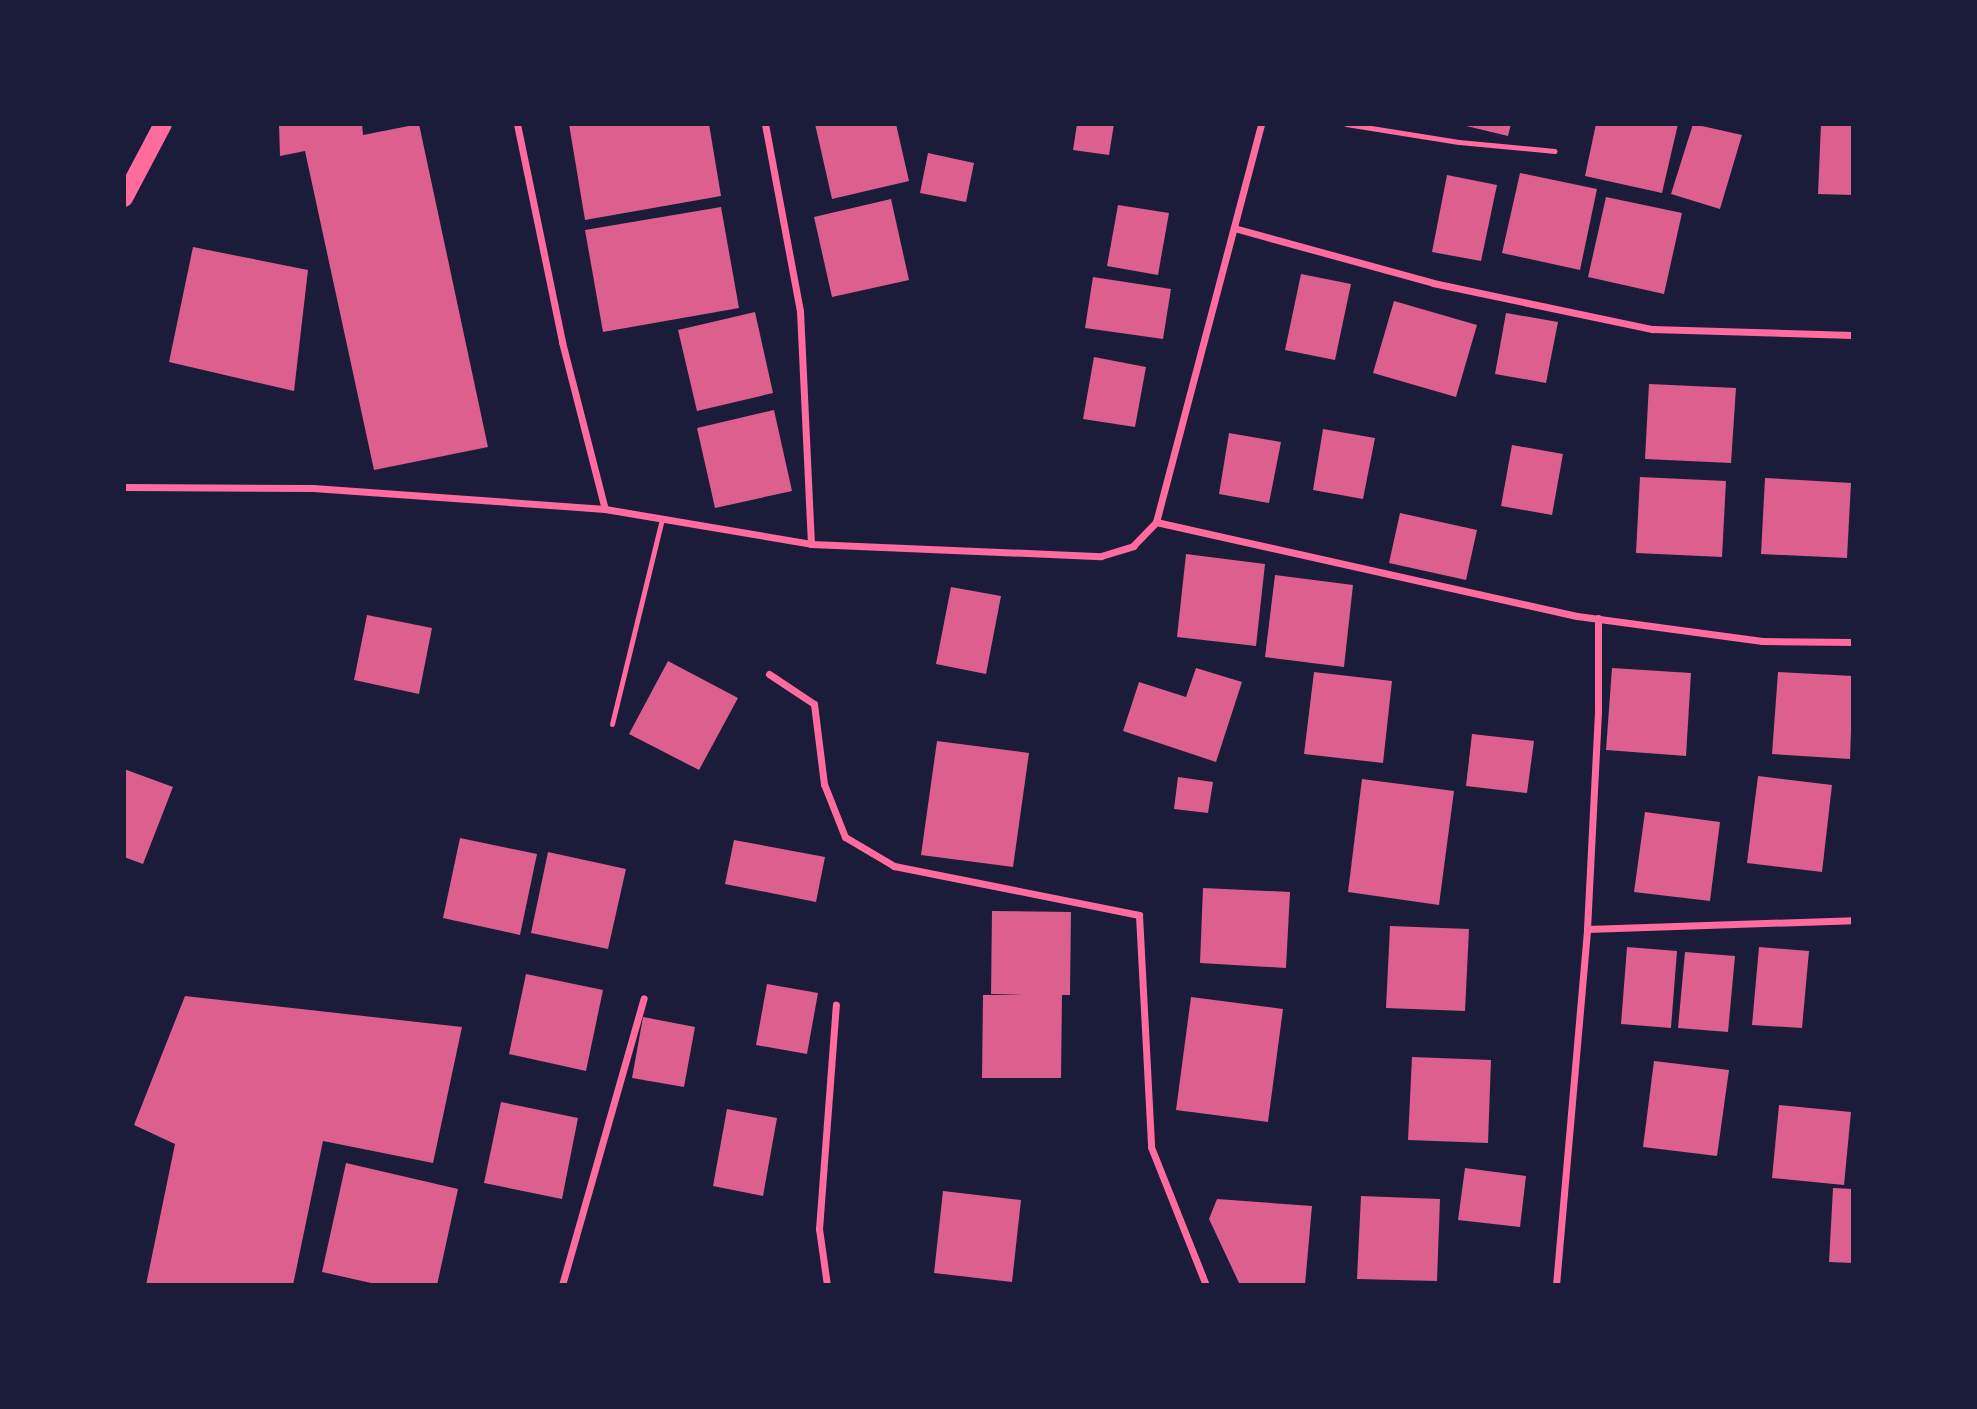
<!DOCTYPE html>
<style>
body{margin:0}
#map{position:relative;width:1977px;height:1409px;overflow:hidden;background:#1b1b3a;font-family:Mulish,sans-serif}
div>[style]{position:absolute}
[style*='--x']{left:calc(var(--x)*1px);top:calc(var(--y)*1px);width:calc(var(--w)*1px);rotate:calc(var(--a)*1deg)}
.building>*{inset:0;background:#dd5f8e}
.service>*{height:5px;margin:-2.5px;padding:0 2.5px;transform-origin:2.5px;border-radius:2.5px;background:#ff6b9d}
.minor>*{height:7px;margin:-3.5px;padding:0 3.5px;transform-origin:3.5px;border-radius:3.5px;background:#ff6b9d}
.primary>*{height:18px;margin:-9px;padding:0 9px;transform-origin:9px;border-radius:9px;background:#ff6b9d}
span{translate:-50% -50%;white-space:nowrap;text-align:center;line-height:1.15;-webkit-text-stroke:5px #1b1b3a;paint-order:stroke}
.frame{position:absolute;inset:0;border:126px solid #1b1b3a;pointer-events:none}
</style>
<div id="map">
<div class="building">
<i style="clip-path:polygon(279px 124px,362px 124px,363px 135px,419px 124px,488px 447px,374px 470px,305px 151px,280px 156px)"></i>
<i style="clip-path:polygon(569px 124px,709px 124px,721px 196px,585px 220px)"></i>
<i style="clip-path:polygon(815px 124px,896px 124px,909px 181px,832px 199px)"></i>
<i style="clip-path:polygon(1077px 124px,1114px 124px,1109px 155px,1073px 150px)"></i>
<i style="clip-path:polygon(1458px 124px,1511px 124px,1508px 136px)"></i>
<i style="clip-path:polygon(1596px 124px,1678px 124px,1662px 193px,1585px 176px)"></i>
<i style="clip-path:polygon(1693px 124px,1742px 135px,1720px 209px,1671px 194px)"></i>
<i style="clip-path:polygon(1821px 124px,1853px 124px,1853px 195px,1818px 194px)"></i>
<i style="clip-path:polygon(928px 153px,974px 163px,966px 202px,920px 193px)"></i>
<i style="clip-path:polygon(1520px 173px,1597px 189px,1580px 270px,1502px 253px)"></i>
<i style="clip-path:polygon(1447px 175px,1497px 185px,1481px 261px,1432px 252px)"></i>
<i style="clip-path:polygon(1606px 197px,1682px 213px,1664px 294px,1588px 277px)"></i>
<i style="clip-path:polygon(891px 199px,909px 280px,832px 297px,814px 217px)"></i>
<i style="clip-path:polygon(1118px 205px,1169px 213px,1158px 275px,1107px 266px)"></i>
<i style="clip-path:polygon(721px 207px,739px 308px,603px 332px,585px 230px)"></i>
<i style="clip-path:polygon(193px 247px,308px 270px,294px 391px,169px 362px)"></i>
<i style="clip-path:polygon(1301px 274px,1351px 284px,1335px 360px,1285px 350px)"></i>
<i style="clip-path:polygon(1093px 277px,1171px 289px,1163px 339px,1085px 328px)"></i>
<i style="clip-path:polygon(1394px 301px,1477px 325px,1456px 397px,1373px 373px)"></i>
<i style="clip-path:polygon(755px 312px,773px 393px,697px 411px,678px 330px)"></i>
<i style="clip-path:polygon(1506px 313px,1558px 322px,1546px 383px,1495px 374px)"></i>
<i style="clip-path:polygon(1094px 357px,1146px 367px,1135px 427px,1083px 419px)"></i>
<i style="clip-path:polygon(1649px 384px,1736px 388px,1731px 463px,1645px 459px)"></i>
<i style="clip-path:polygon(774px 410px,792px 491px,715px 508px,697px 428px)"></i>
<i style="clip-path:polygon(1323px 429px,1375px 438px,1363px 499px,1313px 490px)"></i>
<i style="clip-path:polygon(1229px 433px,1281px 442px,1269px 503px,1219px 494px)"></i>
<i style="clip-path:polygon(1512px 445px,1563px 454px,1552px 515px,1501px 506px)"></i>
<i style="clip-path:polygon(1640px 477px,1726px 481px,1722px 557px,1636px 553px)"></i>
<i style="clip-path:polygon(1765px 478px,1851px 483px,1847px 558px,1761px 554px)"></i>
<i style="clip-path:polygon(1400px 513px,1477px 530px,1466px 580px,1389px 563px)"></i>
<i style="clip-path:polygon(1186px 554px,1265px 564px,1256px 646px,1177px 637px)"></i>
<i style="clip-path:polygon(1275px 575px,1353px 585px,1344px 667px,1265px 657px)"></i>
<i style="clip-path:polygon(951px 587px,1001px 596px,986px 674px,936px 664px)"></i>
<i style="clip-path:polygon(367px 615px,432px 628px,419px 694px,354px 680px)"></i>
<i style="clip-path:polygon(668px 661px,738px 698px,699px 770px,629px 734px)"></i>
<i style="clip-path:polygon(1196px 668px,1242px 682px,1216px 762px,1123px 731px,1139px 682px,1186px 697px)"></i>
<i style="clip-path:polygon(1612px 668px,1691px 673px,1686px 756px,1606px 750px)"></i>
<i style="clip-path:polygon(1314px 672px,1392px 681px,1383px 763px,1304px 754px)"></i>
<i style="clip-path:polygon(1778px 672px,1853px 676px,1850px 759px,1772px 754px)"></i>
<i style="clip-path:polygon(1472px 734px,1534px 741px,1527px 793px,1466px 786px)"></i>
<i style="clip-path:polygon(937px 741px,1029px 753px,1013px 867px,921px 855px)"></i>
<i style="clip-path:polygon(124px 769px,173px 787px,143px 864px,124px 857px)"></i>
<i style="clip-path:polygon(1758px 776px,1832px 785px,1822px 872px,1747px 863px)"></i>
<i style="clip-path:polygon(1178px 777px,1213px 782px,1208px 813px,1174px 809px)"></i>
<i style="clip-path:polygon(1362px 779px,1454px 791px,1439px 905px,1348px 892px)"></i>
<i style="clip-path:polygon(1645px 812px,1720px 822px,1710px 901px,1634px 892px)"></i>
<i style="clip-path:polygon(460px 838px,537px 854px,520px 935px,443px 918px)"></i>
<i style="clip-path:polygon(734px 840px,825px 857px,816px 902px,725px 884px)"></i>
<i style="clip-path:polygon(548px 852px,626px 869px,608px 949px,531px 933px)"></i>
<i style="clip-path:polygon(1203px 888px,1290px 892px,1286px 968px,1200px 963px)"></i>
<i style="clip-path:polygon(992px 911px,1071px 912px,1070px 995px,1062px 995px,1061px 1078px,982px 1078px,983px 995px,1022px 995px,991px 994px)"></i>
<i style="clip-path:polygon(1390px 926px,1469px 929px,1465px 1011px,1386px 1008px)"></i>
<i style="clip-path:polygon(1627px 947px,1677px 951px,1671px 1028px,1621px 1024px)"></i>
<i style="clip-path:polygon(1759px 947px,1809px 951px,1802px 1028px,1752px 1025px)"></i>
<i style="clip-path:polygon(1685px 952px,1735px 956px,1728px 1032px,1678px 1028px)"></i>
<i style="clip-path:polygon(526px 974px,603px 990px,586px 1071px,509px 1054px)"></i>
<i style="clip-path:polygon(767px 984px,818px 993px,807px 1054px,756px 1045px)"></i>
<i style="clip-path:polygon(185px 996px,462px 1027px,433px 1163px,323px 1141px,293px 1285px,146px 1285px,175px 1144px,134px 1125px)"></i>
<i style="clip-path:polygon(1191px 997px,1283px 1009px,1268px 1122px,1176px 1110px)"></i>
<i style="clip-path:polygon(643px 1017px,695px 1027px,684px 1087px,632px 1078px)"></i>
<i style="clip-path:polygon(1412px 1057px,1491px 1060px,1488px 1143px,1408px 1140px)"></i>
<i style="clip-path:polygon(1654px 1061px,1729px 1070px,1717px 1156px,1643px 1147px)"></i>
<i style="clip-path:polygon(501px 1102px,578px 1118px,562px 1199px,484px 1183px)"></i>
<i style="clip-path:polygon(1779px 1105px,1851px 1112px,1844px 1185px,1772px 1178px)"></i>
<i style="clip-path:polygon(727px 1109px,777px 1118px,763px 1196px,713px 1186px)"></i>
<i style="clip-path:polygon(346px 1163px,458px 1189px,437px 1285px,380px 1285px,322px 1272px)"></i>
<i style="clip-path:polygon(1465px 1168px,1526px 1176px,1520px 1227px,1458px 1220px)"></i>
<i style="clip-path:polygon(1833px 1188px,1853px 1189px,1853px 1263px,1829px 1262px)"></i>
<i style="clip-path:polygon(943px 1191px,1021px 1200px,1012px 1282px,934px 1273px)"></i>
<i style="clip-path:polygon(1361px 1196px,1440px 1199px,1437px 1281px,1357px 1279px)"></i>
<i style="clip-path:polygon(1217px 1199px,1312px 1206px,1305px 1285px,1240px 1285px,1209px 1219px)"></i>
</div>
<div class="service">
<i style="--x:1346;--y:124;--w:114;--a:9.1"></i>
<i style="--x:1459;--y:142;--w:96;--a:5.4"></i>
<i style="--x:612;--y:724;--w:211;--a:-76.3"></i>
</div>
<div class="minor">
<i style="--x:517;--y:124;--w:223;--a:78.3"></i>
<i style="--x:562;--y:342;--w:172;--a:75.6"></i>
<i style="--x:765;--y:124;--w:190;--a:79.4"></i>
<i style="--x:800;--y:311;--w:233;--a:87.3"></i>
<i style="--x:1234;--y:228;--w:206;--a:15.4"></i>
<i style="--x:1433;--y:283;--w:224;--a:11.9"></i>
<i style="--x:1652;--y:329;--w:201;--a:1.7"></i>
<i style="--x:124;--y:487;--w:189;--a:0.3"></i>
<i style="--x:313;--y:488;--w:293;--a:4.1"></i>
<i style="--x:605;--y:509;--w:209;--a:9.6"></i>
<i style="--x:811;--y:544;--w:290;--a:2.4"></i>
<i style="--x:1101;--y:556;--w:34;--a:-17"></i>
<i style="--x:1133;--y:546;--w:33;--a:-46"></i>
<i style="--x:1156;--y:522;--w:431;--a:12.6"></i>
<i style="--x:1577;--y:616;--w:187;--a:7.7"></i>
<i style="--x:1762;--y:641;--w:91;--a:0.6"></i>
<i style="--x:1156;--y:522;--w:412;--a:-75.2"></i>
<i style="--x:769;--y:674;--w:54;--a:33.7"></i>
<i style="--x:814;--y:704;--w:81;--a:82.9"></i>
<i style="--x:824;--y:784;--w:57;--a:68.4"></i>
<i style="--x:845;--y:837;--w:57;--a:30.6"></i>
<i style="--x:894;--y:866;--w:250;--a:11.3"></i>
<i style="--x:1139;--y:915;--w:232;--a:87"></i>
<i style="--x:1151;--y:1147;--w:149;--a:68.3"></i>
<i style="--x:1587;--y:929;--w:266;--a:-1.9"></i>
<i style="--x:562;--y:1285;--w:298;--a:-74.1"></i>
<i style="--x:827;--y:1285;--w:57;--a:-98.1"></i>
<i style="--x:819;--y:1229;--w:225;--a:-85.7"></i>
<i style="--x:1556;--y:1285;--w:357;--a:-85"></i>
<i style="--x:1587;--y:929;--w:219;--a:-87.1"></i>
<i style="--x:1598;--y:710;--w:92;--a:-90"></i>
</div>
<div class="primary">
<i style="--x:124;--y:198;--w:84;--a:-62.2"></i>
</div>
<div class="frame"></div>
</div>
